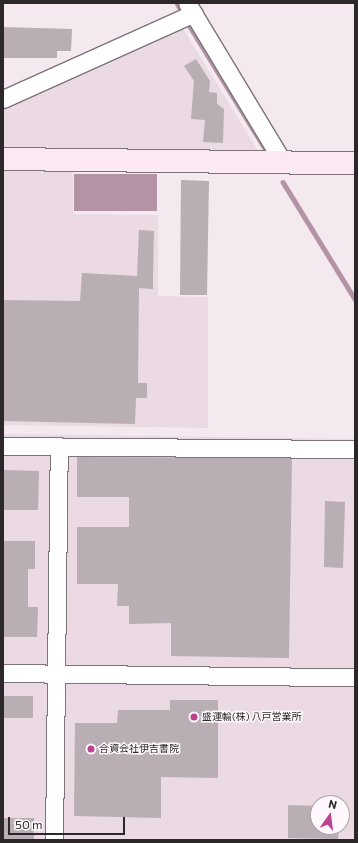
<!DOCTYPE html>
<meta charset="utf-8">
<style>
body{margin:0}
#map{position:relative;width:358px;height:843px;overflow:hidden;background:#f4e9ef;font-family:Commissioner,"Noto Sans JP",sans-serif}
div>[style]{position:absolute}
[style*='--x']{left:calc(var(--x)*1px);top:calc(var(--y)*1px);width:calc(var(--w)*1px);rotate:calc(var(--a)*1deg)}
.built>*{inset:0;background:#ebd9e3}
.water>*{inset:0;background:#b493a6}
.stream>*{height:4.5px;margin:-2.25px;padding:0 2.25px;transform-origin:2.25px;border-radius:2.25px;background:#b493a6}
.building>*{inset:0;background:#b8aeb3}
.roads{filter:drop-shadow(1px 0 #7d7479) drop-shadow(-1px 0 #7d7479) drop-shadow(0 1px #7d7479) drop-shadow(0 -1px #7d7479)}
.street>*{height:17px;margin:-8.5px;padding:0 8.5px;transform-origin:8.5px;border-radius:8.5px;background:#fff}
.secondary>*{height:22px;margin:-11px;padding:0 11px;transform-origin:11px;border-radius:11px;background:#fce8f4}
.dots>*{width:11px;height:11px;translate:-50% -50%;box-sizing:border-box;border:2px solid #fef8fc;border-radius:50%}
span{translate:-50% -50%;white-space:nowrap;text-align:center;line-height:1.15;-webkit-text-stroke:3px #fef8fc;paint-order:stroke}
.poi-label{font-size:10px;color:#2c282a}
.left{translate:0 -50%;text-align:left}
.frame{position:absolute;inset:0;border:4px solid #2c282a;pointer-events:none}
.north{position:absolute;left:310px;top:795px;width:40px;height:40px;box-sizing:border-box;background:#fef8fc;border:1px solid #aaa5a8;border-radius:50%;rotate:14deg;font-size:11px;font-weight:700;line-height:16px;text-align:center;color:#2c282a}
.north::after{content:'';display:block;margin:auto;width:14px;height:18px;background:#bb4193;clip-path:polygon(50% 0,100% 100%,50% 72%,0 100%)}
.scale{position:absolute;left:8px;top:817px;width:117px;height:18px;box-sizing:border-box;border:2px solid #2c282a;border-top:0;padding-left:5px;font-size:12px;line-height:14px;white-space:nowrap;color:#2c282a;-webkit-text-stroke:3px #fef8fc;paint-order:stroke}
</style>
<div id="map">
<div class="built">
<i style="clip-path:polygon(182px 27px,258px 151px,3px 147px,3px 106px)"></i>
<i style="clip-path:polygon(3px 170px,73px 171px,73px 214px,158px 215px,158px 296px,208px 297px,208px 428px,3px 425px)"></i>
<i style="clip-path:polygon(evenodd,3px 434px,355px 439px,355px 840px,3px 840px,3px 434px,318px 803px,342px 803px,342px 827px,318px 827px,318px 803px)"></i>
</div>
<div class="water">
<i style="clip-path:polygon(74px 174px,157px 174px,157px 211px,74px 211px)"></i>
</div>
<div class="stream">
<i style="--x:177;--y:3;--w:13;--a:61"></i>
<i style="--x:186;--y:20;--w:149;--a:58.4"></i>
<i style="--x:283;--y:182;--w:137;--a:58.4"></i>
</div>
<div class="building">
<i style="clip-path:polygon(3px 27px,72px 29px,71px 51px,57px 51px,57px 58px,3px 58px)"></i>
<i style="clip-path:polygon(196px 59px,210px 81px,209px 92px,217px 93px,217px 104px,224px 109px,223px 143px,203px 142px,205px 120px,191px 119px,194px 81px,184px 66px)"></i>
<i style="clip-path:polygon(181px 180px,209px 181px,207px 295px,180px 295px)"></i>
<i style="clip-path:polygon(139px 230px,154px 231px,153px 275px,153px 289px,139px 288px,138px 383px,147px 383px,147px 398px,136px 398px,135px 424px,3px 421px,3px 300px,80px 301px,82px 273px,137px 276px)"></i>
<i style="clip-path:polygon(77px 457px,292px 458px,289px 658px,171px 656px,171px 623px,129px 624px,129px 606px,117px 606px,118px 584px,77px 584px,77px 527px,129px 527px,129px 497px,77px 497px)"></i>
<i style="clip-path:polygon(3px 470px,39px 471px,38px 510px,3px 510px)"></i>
<i style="clip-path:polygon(325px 501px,345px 502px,343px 568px,324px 567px)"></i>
<i style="clip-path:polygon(3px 541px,35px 541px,35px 569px,28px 569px,28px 607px,38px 607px,37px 637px,3px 637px)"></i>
<i style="clip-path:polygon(3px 696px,33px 696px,33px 718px,3px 718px)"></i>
<i style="clip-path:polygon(170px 700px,218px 700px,218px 778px,161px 777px,161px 818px,74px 816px,75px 723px,117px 723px,118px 710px,170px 710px)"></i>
<i style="clip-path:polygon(288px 805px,318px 806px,318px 827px,339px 827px,338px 839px,288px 838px)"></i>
<i style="clip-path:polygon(3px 818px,34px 818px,34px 840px,3px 840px)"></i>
</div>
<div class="roads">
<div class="street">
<i style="--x:187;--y:3;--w:186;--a:58.9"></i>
<i style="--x:3;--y:99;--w:209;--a:-24.2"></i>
<i style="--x:3;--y:446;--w:352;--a:0.5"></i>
<i style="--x:3;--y:673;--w:352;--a:0.7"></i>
<i style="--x:54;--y:840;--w:394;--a:-89.3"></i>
</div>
<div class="secondary">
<i style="--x:3;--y:159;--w:352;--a:0.7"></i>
</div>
</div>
<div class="dots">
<i style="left:194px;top:717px;background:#bb4193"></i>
<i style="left:91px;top:749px;background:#bb4193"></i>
</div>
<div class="poi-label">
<span class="left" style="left:202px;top:717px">盛運輸(株) 八戸営業所</span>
<span class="left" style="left:99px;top:749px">合資会社伊吉書院</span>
</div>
<div class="frame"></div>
<div class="north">N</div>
<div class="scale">50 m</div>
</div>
